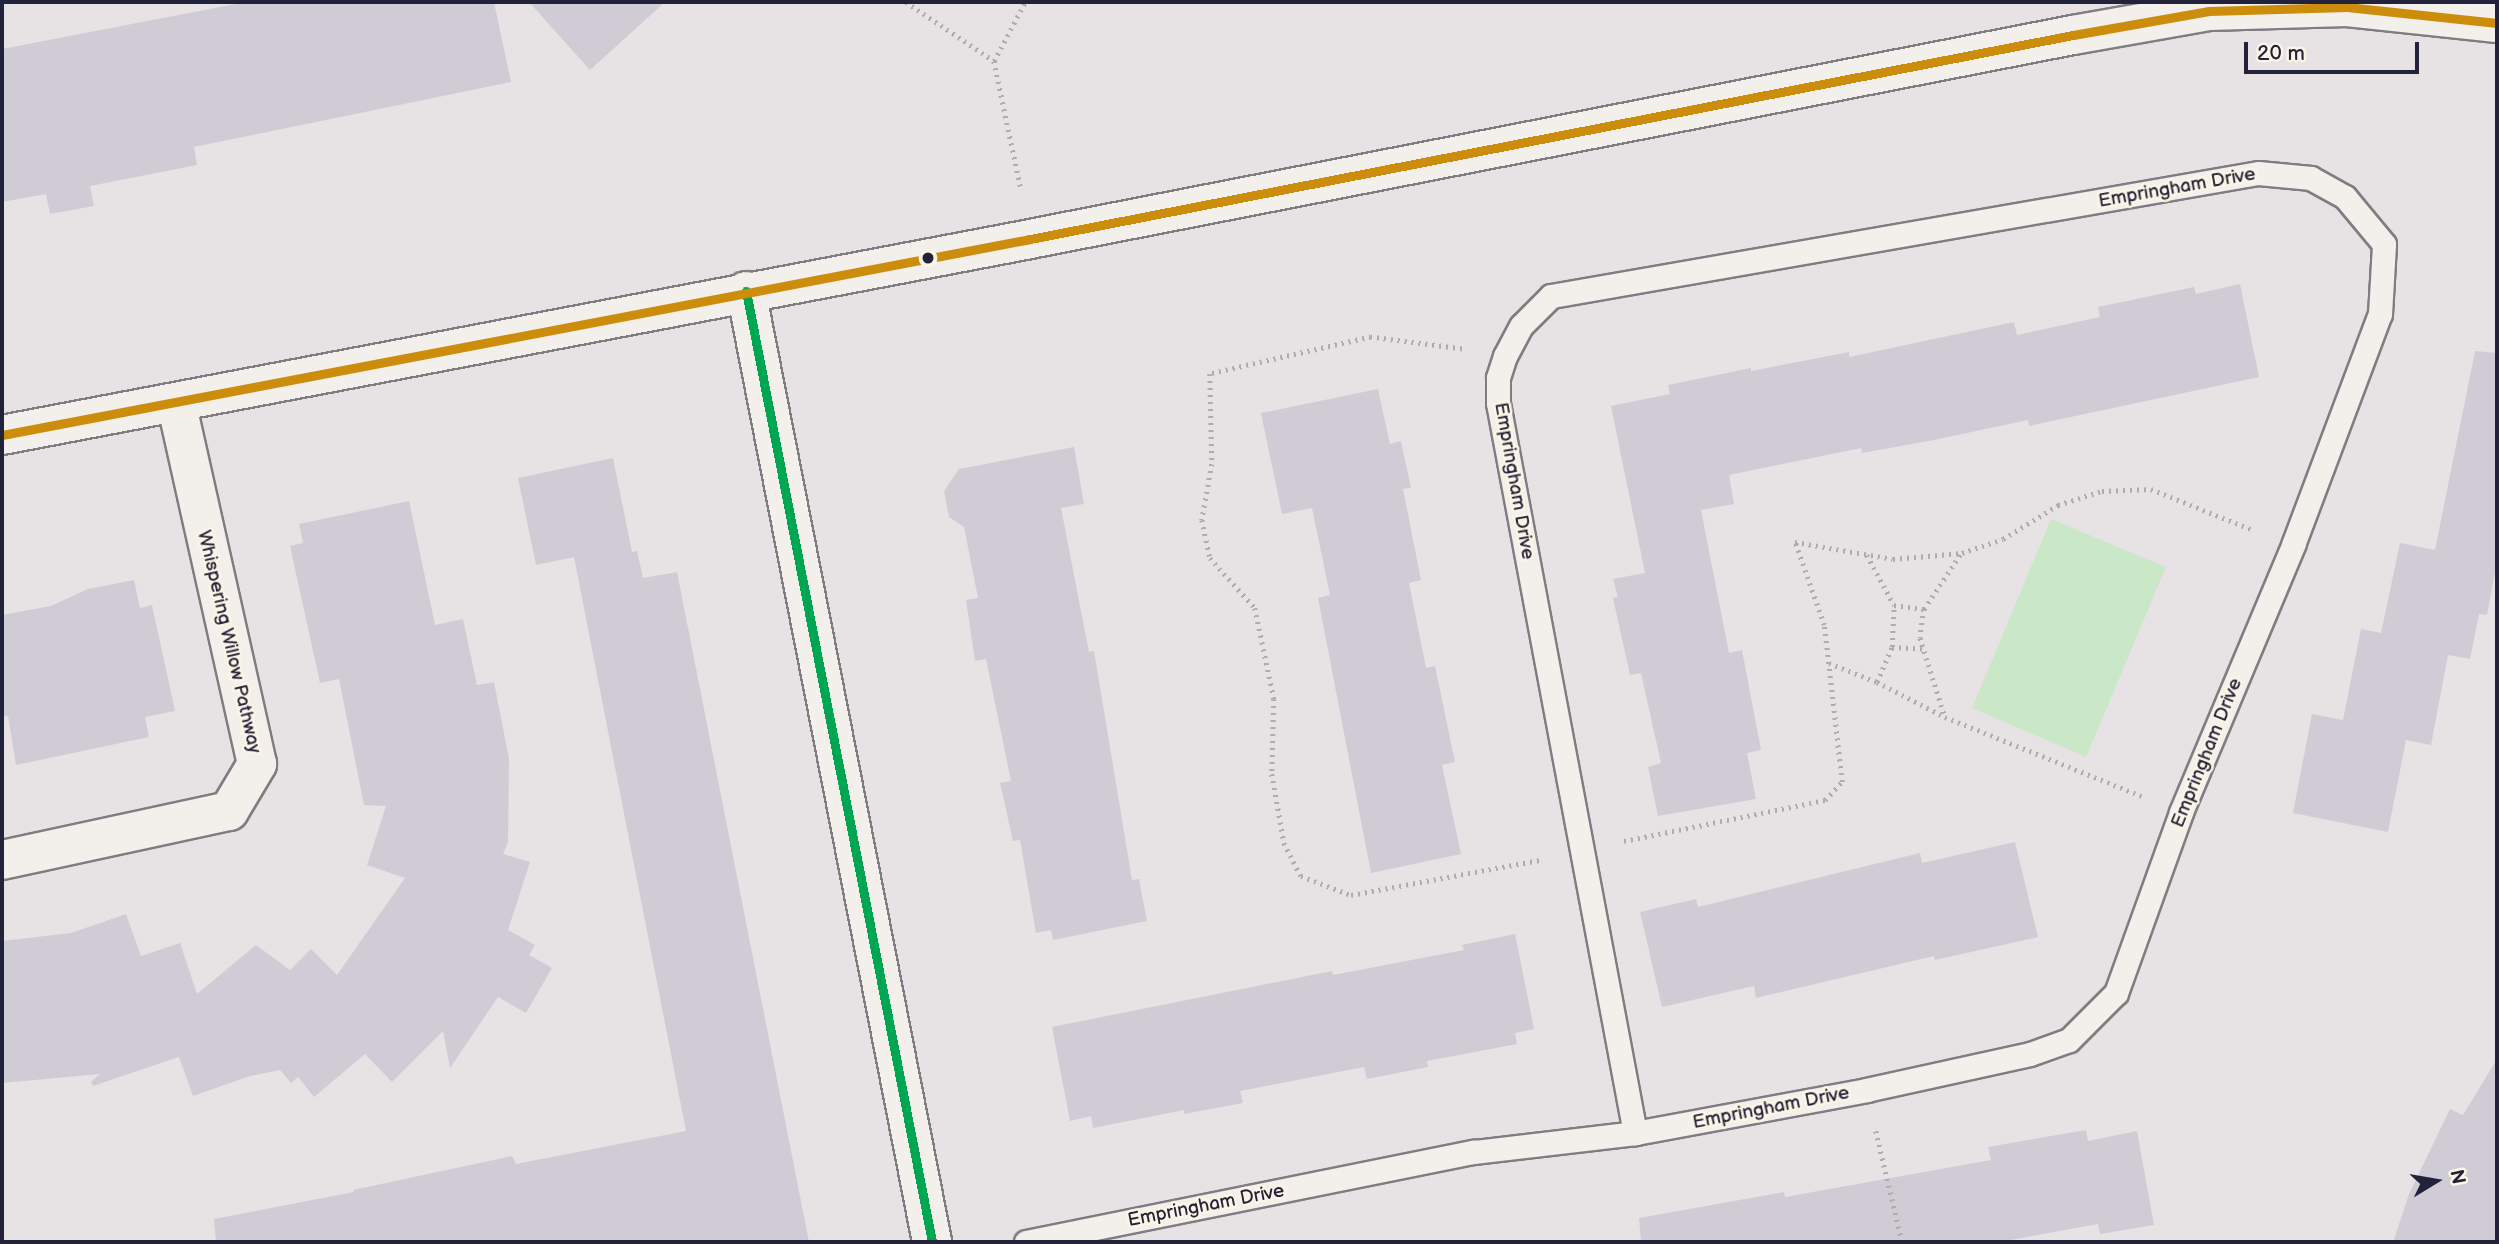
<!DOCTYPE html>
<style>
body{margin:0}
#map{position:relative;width:2499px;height:1244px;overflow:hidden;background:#e7e2e4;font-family:"Balsamiq Sans",sans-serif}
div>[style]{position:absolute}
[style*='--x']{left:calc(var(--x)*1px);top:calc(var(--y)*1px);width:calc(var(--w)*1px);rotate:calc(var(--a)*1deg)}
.green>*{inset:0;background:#cae8c7}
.building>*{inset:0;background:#d0ccd6}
.path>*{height:4.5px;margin-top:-2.25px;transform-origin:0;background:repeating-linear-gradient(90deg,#aeacac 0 2px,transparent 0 7px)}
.roads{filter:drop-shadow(2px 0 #7f7d83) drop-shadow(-2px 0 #7f7d83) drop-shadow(0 2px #7f7d83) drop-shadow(0 -2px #7f7d83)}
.lane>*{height:23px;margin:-11.5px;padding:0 11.5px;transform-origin:11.5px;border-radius:11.5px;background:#f3f0eb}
.street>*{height:38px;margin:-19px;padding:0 19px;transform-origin:19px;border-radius:19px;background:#f3f0eb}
.secondary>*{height:38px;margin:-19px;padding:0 19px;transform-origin:19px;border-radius:19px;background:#f3f0eb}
.bus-1>*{height:9px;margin:-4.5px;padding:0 4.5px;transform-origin:4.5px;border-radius:4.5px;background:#00a651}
.bus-2>*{height:9px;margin:-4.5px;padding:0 4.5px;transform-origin:4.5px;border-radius:4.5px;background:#cc8c0c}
.dots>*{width:19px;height:19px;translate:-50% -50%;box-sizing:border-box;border:4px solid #fcf5e5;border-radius:50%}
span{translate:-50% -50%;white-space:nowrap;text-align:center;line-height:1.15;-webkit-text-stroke:5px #fcf5e5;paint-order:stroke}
.street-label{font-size:19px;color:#22223b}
.frame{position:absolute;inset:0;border:4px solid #22223b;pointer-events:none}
.north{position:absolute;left:2401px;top:1146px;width:70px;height:70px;-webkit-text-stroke:5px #fcf5e5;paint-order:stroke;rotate:79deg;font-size:19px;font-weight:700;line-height:28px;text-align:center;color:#22223b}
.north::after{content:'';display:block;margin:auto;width:24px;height:32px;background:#22223b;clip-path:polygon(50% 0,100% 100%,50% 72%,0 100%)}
.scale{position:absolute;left:2244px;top:42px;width:175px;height:32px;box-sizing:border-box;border:4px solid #22223b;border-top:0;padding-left:9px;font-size:21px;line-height:24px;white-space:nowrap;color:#22223b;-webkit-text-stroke:5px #fcf5e5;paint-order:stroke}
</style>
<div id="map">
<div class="green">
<i style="clip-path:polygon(2051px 519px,2166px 567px,2086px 757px,1972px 708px)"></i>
</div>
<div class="building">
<i style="clip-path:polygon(246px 2px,494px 2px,511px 82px,194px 147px,197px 165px,90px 186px,94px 206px,50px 214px,46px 194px,2px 202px,2px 49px)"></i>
<i style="clip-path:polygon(529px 2px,665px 2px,590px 70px)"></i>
<i style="clip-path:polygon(2240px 284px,2259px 377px,2029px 426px,2028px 420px,1934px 440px,1862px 453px,1861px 448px,1729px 475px,1734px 504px,1701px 510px,1729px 653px,1742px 650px,1761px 750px,1747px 753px,1756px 799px,1658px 816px,1648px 767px,1661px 763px,1641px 673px,1630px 675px,1613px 598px,1618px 597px,1613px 579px,1645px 573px,1611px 406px,1670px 394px,1668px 385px,1751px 368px,1751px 371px,1849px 352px,1849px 357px,2014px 322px,2017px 335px,2100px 317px,2098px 307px,2194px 287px,2196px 294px)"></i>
<i style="clip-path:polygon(2475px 351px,2497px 353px,2497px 562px,2487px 615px,2479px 614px,2470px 659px,2448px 655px,2431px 745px,2406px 740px,2388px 832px,2293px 813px,2312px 714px,2343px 720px,2361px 629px,2381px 633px,2400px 543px,2435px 550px)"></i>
<i style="clip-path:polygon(1378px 389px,1390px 444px,1401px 441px,1411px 488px,1403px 489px,1421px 580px,1409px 583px,1426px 668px,1435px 666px,1455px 762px,1442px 765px,1461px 854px,1371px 873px,1318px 598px,1330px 595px,1312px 508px,1282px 514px,1261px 413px)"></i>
<i style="clip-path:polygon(1074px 447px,1084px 504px,1061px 508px,1089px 652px,1094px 651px,1132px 880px,1139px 879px,1147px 921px,1053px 940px,1051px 930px,1036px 933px,1020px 840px,1013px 841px,1000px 783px,1011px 781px,986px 659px,975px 661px,966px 600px,978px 598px,964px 527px,949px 517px,944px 491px,959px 469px)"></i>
<i style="clip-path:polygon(613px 458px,632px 552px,637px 551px,643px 578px,677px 572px,809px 1242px,216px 1242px,214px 1219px,354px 1192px,353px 1190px,512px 1156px,516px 1164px,686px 1131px,574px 557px,536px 565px,518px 478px)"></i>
<i style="clip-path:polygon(409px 501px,435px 625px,463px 619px,477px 685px,494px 682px,509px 759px,508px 842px,503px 854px,530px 862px,508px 930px,535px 945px,529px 955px,552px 968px,526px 1013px,498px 997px,450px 1068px,443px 1031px,392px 1082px,365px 1054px,314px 1097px,298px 1077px,291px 1083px,280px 1070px,250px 1076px,193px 1096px,179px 1057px,93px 1086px,91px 1082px,100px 1074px,2px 1083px,2px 941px,71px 933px,126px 914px,141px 956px,180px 943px,197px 994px,256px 945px,290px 970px,311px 949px,337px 975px,405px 878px,367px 865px,386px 806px,364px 805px,339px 679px,320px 683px,290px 546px,303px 543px,299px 524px)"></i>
<i style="clip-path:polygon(134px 580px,140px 608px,152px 605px,175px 711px,145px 717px,149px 737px,16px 765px,8px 716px,2px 717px,2px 615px,51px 606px,88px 589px)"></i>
<i style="clip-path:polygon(2015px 842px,2038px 937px,1935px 960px,1934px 956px,1756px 998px,1754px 986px,1662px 1007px,1640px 912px,1696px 899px,1698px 907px,1920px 853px,1922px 863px)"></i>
<i style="clip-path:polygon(1515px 934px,1534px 1029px,1515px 1033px,1517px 1044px,1427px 1061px,1428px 1067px,1367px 1079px,1364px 1067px,1240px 1091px,1243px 1103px,1184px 1114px,1184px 1110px,1093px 1128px,1091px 1116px,1070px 1121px,1052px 1027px,1332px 971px,1333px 975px,1464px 950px,1462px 945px)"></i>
<i style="clip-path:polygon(2497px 1059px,2497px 1242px,2393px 1242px,2409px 1194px,2450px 1109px,2463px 1115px)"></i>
<i style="clip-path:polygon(2086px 1130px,2088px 1141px,2137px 1131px,2154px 1225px,2100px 1234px,2098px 1224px,2000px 1242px,1641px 1242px,1639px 1218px,1784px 1192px,1785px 1197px,1991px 1160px,1988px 1147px)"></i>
</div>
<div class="path">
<i style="--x:906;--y:2;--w:106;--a:33.8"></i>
<i style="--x:994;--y:61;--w:131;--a:78.1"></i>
<i style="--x:994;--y:61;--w:67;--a:-62.3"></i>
<i style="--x:1462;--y:349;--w:92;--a:-172.5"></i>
<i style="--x:1371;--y:337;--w:165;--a:167.1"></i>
<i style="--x:1210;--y:374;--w:90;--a:88.7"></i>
<i style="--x:1212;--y:464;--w:57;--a:100.1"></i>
<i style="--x:1202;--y:520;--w:39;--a:78"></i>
<i style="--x:1210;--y:558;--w:67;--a:48"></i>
<i style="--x:1255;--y:608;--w:93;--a:78.2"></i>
<i style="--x:1274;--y:699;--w:75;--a:91.5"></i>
<i style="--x:1272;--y:774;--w:70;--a:80.1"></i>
<i style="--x:1284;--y:843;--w:37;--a:63"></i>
<i style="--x:1301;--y:876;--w:53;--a:20.8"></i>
<i style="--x:1351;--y:895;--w:192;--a:-10.5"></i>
<i style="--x:1867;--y:555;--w:57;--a:61.6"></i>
<i style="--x:1894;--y:605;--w:30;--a:8"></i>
<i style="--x:1924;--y:609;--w:67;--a:-56.5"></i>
<i style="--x:1924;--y:609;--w:29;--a:98"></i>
<i style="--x:1920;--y:638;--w:83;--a:72.4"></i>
<i style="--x:1892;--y:647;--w:33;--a:3"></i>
<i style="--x:1829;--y:663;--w:52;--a:21.6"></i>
<i style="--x:1877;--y:682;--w:76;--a:27.2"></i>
<i style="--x:1945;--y:717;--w:212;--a:21.9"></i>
<i style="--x:1877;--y:682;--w:38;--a:-67"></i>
<i style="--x:1892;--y:647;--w:42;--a:-87.3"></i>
<i style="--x:1624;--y:841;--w:205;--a:-11.5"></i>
<i style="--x:1825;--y:800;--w:25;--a:-47"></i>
<i style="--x:1842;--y:782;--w:158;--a:-96.5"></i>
<i style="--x:1824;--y:625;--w:88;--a:-109.3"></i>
<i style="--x:1795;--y:542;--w:99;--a:9.8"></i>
<i style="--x:1893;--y:559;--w:69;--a:-5"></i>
<i style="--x:1962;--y:553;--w:43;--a:-18.9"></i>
<i style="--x:2003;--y:539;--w:65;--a:-31.7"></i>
<i style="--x:2058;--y:505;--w:46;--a:-17.7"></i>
<i style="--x:2102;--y:491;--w:49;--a:-2.3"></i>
<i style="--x:2151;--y:489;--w:110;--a:21.9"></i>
<i style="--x:1876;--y:1131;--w:114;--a:76.8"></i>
</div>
<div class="roads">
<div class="lane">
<i style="--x:1026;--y:1242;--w:457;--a:-11.4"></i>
<i style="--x:1474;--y:1152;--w:162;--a:-6.7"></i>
<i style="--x:1635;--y:1133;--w:235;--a:-10.5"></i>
<i style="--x:1866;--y:1090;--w:168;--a:-12.4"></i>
<i style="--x:2030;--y:1054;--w:41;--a:-19.7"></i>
<i style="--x:2069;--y:1040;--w:66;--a:-45"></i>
<i style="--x:2116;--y:993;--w:192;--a:-70.2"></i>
<i style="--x:2181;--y:812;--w:290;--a:-67.2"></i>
<i style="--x:2293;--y:545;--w:247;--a:-69.4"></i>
<i style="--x:2380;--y:314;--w:70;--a:-86.7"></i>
<i style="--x:2384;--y:244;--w:61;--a:-129.7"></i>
<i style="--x:2345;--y:197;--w:39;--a:-151"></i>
<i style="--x:2311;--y:178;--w:53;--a:-174.6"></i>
<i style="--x:2258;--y:173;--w:718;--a:170.13"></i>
<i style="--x:1551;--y:296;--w:42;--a:135"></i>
<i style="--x:1521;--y:326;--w:34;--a:118"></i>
<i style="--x:1505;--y:356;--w:23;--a:108"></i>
<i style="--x:1498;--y:378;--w:25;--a:90"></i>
<i style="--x:1498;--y:403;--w:743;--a:79.37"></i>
</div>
<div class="street">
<i style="--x:746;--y:291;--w:969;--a:78.93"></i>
<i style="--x:2;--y:860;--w:232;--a:-12.2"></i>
<i style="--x:229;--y:811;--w:55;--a:-59.2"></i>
<i style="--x:257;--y:764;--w:370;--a:-102.6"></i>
</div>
<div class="secondary">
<i style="--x:2;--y:435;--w:1047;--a:-10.79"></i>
<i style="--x:1030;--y:239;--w:1063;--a:-11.07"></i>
<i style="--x:2073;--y:35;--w:138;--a:-10"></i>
<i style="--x:2209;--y:11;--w:138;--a:-1.7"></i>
<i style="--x:2347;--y:7;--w:151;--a:6.1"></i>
</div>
</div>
<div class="bus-1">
<i style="--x:746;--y:291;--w:969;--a:78.93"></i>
</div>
<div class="bus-2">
<i style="--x:2;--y:435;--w:1047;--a:-10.79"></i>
<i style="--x:1030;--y:239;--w:1063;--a:-11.07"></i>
<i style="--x:2073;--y:35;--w:138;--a:-10"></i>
<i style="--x:2209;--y:11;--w:138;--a:-1.7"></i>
<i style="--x:2347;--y:7;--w:151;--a:6.1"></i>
</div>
<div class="dots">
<i style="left:928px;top:258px;background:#22223b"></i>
</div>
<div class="street-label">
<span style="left:2177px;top:188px;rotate:-10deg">Empringham Drive</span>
<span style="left:1514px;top:481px;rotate:80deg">Empringham Drive</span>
<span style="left:229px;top:642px;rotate:77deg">Whispering Willow Pathway</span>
<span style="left:2207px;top:753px;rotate:-68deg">Empringham Drive</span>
<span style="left:1771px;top:1108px;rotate:-11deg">Empringham Drive</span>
<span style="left:1206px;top:1206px;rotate:-11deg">Empringham Drive</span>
</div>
<div class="frame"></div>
<div class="north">N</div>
<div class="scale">20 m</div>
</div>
